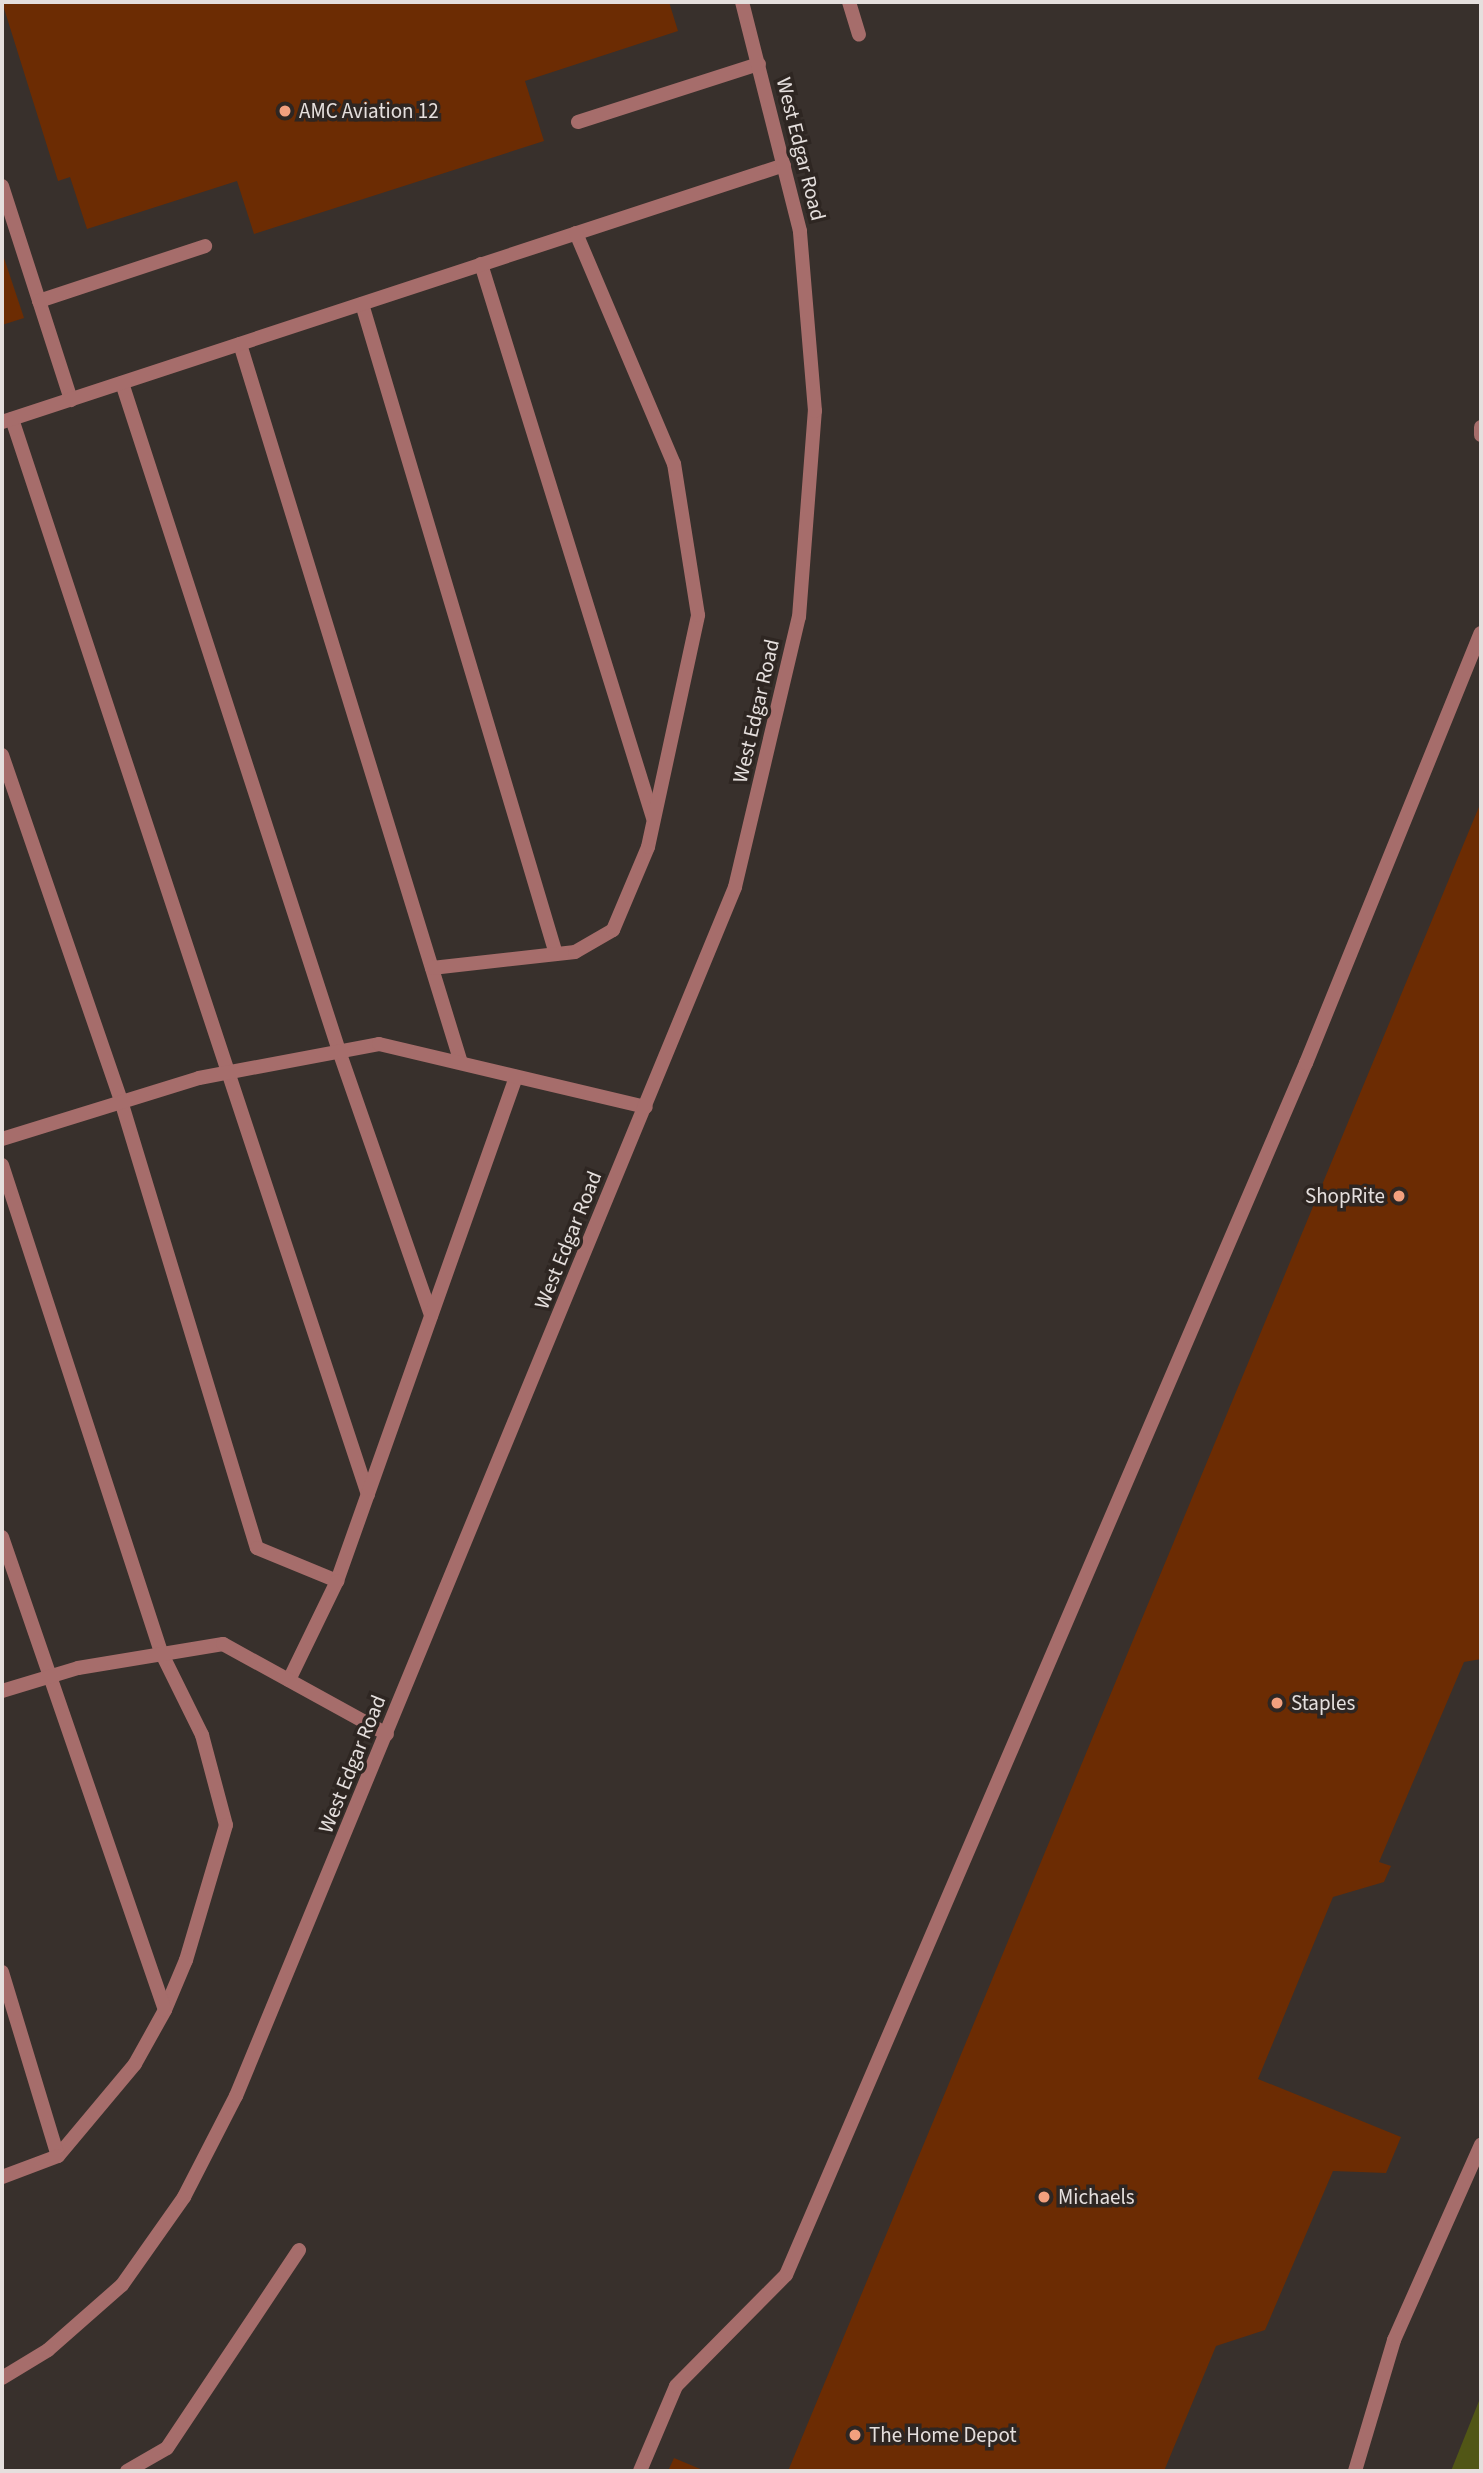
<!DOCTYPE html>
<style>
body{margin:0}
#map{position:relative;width:1483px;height:2473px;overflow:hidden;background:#38302c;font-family:"Source Sans 3",sans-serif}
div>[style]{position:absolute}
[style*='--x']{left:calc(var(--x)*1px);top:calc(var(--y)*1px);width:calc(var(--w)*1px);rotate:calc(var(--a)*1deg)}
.green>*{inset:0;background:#515616}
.building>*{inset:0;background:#6c2c03}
.lane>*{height:14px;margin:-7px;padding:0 7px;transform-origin:7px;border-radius:7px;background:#a66d6b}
.dots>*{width:19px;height:19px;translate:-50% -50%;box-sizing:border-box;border:4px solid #2e2622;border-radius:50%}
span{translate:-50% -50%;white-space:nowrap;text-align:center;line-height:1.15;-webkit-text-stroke:7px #2e2622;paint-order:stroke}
.poi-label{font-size:21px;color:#e5dfdd}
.left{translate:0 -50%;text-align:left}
.right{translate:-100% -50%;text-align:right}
.street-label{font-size:21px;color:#e5dfdd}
.frame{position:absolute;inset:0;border:4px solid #e5dfdd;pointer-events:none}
</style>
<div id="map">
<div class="green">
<i style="clip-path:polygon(1481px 2396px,1481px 2471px,1451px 2471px)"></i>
</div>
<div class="building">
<i style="clip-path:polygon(2px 2px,669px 2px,678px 31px,525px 81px,544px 141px,254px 234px,237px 181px,87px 229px,70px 177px,58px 181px)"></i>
<i style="clip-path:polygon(2px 252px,24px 318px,2px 325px)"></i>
<i style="clip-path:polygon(1481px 802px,1481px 1659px,1464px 1662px,1379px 1862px,1391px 1866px,1384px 1882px,1333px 1897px,1258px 2079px,1401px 2137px,1386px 2173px,1333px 2171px,1265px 2330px,1216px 2346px,1164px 2471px,788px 2471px)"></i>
<i style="clip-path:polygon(674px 2458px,705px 2471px,668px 2471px)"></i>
</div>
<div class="lane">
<i style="--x:849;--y:2;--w:34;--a:73"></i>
<i style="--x:578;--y:122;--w:190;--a:-17.8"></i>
<i style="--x:2;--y:186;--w:225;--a:72.1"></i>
<i style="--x:481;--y:264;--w:580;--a:72.75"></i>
<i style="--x:39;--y:301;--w:175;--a:-18.3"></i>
<i style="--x:362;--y:304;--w:678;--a:73.38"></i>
<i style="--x:240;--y:344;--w:752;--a:72.91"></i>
<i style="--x:122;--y:383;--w:702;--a:72"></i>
<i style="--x:339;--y:1051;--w:280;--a:70.8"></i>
<i style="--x:12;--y:419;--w:1133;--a:71.69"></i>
<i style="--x:2;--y:422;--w:823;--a:-18.19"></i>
<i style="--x:1481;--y:427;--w:8;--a:90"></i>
<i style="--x:2;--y:755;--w:366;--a:71"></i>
<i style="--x:121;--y:1101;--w:467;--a:73.1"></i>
<i style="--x:257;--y:1548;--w:87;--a:22.4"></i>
<i style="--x:337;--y:1581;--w:535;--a:-70.45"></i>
<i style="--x:432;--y:968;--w:144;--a:-6.4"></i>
<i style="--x:575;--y:952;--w:44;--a:-30.1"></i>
<i style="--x:613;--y:930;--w:90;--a:-67.1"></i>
<i style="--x:648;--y:847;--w:237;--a:-77.8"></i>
<i style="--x:698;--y:615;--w:153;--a:-99"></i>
<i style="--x:674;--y:464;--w:251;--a:-113"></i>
<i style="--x:2;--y:1139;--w:206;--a:-17.2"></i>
<i style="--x:199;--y:1078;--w:183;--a:-10.7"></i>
<i style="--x:379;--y:1044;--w:274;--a:13.3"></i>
<i style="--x:2;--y:1165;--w:512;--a:71.92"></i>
<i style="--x:161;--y:1652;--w:93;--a:63.7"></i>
<i style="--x:202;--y:1735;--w:93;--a:75.1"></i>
<i style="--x:226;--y:1825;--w:141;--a:106.5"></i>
<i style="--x:186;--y:1960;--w:54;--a:112.8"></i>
<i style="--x:165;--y:2010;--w:62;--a:119.1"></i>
<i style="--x:135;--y:2064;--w:120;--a:129.9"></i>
<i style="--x:2;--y:1537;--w:500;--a:70.99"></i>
<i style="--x:289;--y:1680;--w:110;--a:-64.1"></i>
<i style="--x:2;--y:1691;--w:79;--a:-16.8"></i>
<i style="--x:78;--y:1668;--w:147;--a:-9.4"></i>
<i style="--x:223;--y:1644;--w:187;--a:28.8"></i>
<i style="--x:2;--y:1972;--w:192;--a:73.1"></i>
<i style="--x:58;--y:2156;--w:60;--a:159.4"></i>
<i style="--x:2;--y:2378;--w:54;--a:-31.3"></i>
<i style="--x:48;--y:2350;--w:98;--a:-41.3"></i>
<i style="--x:122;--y:2285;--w:108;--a:-54.8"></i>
<i style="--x:184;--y:2197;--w:114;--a:-62.8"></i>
<i style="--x:236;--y:2096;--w:1308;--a:-67.57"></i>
<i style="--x:735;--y:887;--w:277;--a:-76.7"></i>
<i style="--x:799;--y:617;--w:207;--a:-85.6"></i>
<i style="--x:815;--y:411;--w:181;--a:-94.8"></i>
<i style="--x:800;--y:231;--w:236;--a:-104.2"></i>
<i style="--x:127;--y:2471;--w:46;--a:-29.9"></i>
<i style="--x:167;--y:2448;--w:238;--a:-56.3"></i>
<i style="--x:640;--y:2471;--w:92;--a:-67"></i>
<i style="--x:676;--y:2386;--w:156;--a:-45.3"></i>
<i style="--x:786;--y:2275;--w:1319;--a:-66.78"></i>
<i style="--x:1306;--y:1063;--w:464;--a:-67.9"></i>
<i style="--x:1355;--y:2471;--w:137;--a:-73.4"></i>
<i style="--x:1394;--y:2340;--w:214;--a:-66"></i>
</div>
<div class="dots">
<i style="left:285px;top:111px;background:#f2a07e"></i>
<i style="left:1399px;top:1196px;background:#f2a07e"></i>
<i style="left:1277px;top:1703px;background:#f2a07e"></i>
<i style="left:1044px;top:2197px;background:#f2a07e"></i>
<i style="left:855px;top:2435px;background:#f2a07e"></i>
</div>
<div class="poi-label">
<span class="left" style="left:299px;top:111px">AMC Aviation 12</span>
<span class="right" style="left:1385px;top:1196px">ShopRite</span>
<span class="left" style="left:1291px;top:1703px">Staples</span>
<span class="left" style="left:1058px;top:2197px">Michaels</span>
<span class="left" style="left:869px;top:2435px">The Home Depot</span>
</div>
<div class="street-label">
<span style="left:801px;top:149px;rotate:76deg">West Edgar Road</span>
<span style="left:756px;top:711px;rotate:-77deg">West Edgar Road</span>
<span style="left:568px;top:1240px;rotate:-68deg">West Edgar Road</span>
<span style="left:352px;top:1764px;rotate:-68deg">West Edgar Road</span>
</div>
<div class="frame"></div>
</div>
